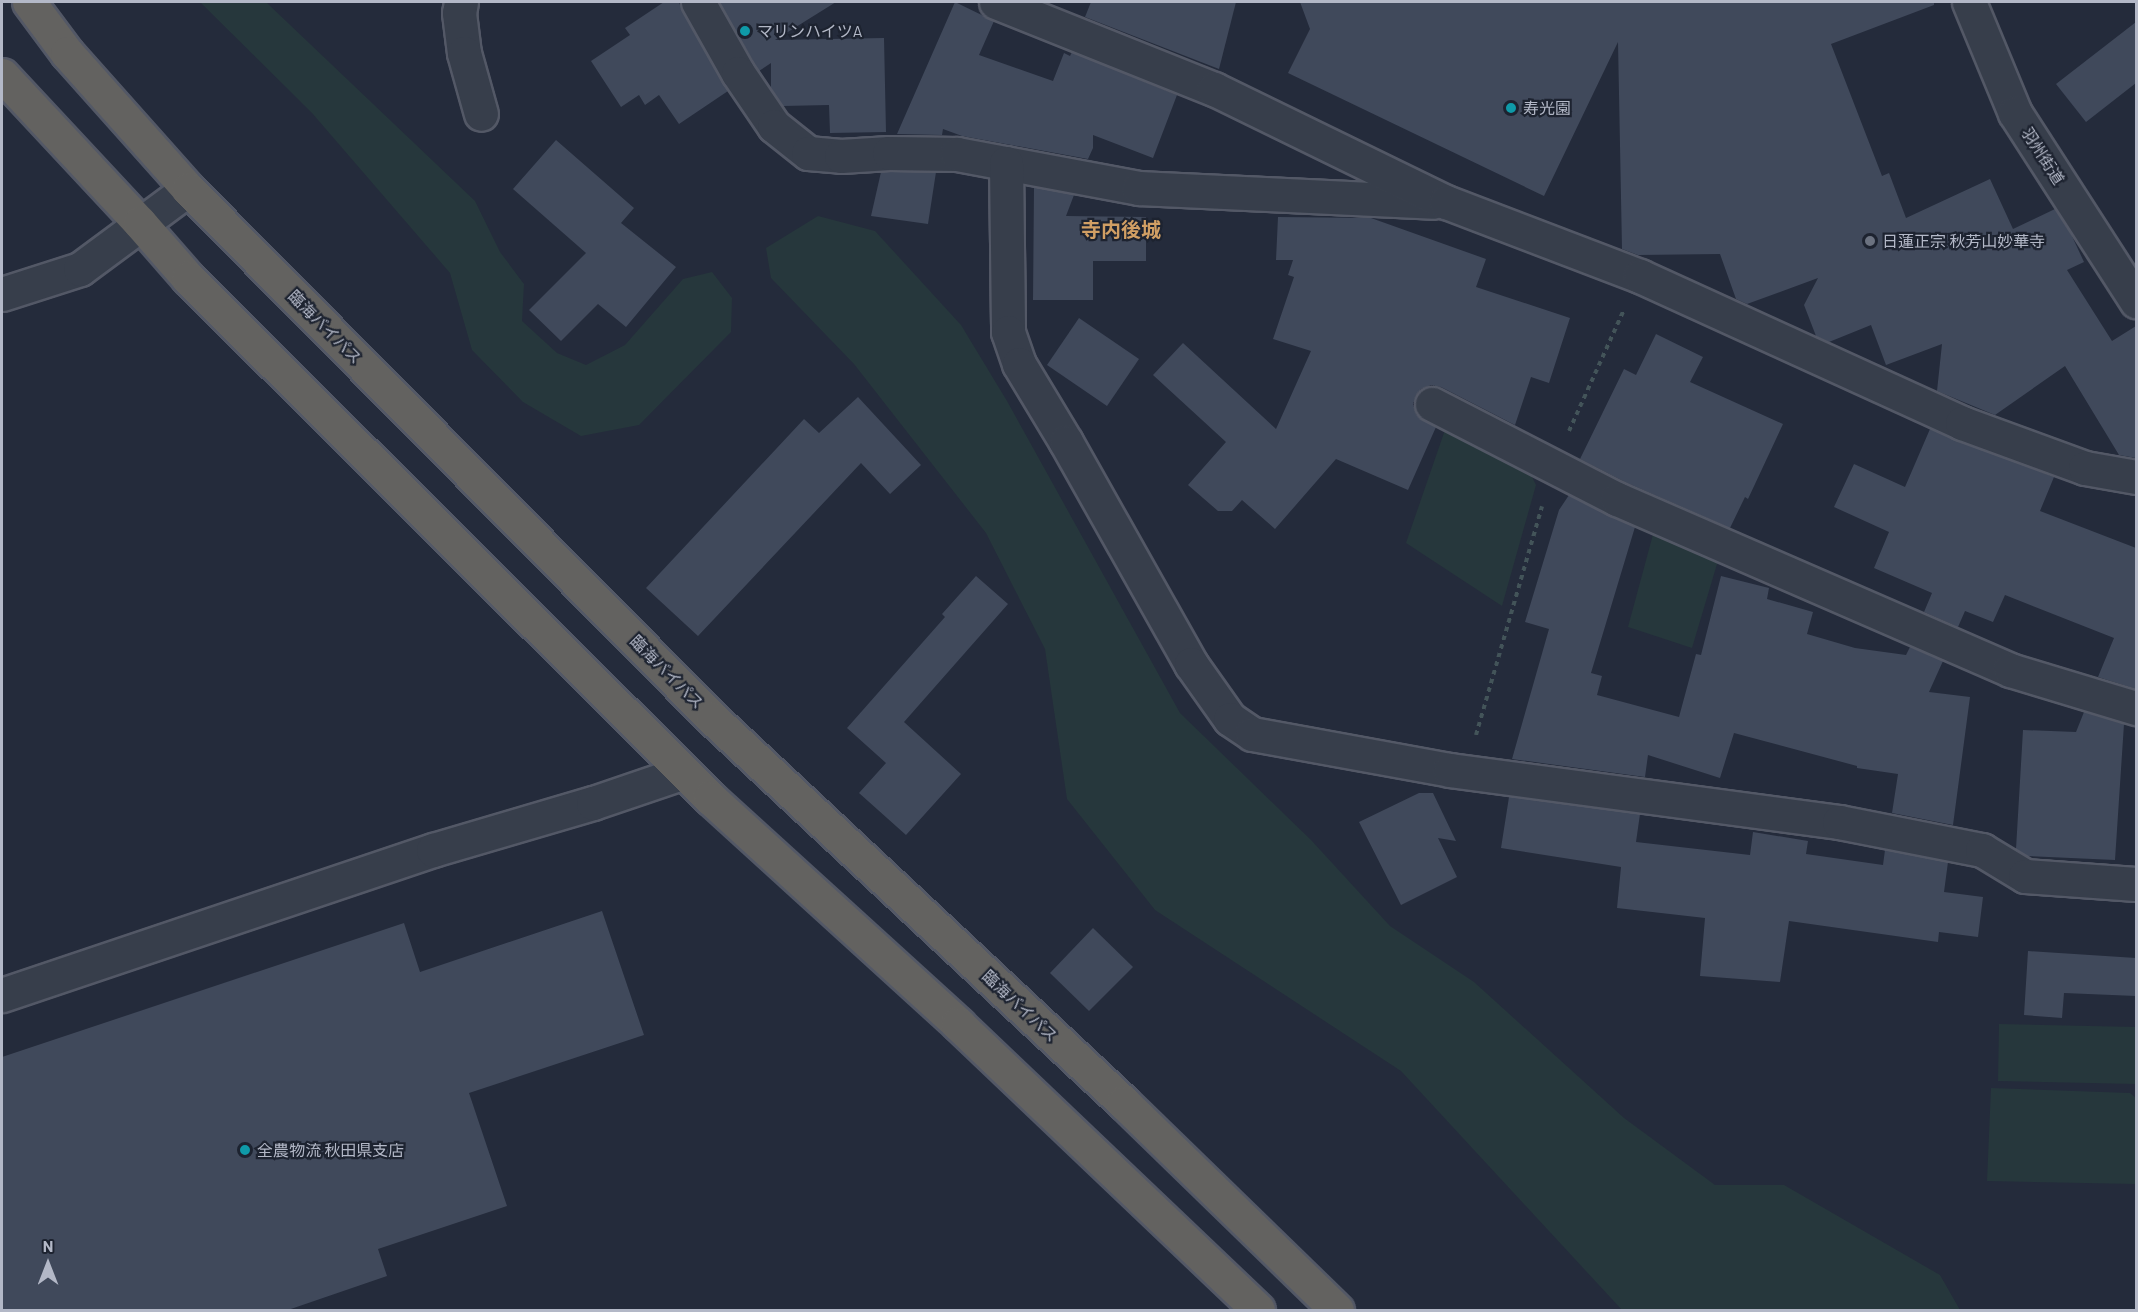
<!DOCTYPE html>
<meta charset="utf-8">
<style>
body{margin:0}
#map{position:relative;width:2138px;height:1312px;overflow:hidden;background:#242b3b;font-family:Barlow,"Noto Sans JP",sans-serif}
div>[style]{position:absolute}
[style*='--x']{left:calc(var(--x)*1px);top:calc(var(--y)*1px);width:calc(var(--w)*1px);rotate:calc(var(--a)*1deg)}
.green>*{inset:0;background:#26373c}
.building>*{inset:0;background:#40495b}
.path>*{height:4px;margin-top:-2px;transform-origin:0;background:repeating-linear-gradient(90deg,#435459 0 4.5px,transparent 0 9px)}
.roads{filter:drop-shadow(2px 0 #535866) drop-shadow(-2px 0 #535866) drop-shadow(0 2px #535866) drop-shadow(0 -2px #535866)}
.minor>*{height:33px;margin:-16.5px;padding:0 16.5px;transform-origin:16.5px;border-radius:16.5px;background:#373e4b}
.trunk>*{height:33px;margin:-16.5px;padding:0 16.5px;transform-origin:16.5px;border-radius:16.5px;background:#636260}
.dots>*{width:16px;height:16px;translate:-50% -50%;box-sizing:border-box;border:3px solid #1d2330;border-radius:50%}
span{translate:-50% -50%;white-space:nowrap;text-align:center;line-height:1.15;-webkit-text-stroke:4.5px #1d2330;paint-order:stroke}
.poi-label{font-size:16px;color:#b3b8c7}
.left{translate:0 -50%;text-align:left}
.street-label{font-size:16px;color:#b3b8c7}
.quarter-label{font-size:20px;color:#d19f64;font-weight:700}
.frame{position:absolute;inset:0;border:3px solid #b3b8c7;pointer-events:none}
.north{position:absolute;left:18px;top:1234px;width:60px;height:60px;-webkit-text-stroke:4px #1d2330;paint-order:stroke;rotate:0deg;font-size:16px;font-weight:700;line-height:24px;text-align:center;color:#b3b8c7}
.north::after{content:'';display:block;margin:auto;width:21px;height:27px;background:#b3b8c7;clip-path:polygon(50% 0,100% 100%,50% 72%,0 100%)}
</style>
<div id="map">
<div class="green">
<i style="clip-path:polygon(200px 2px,266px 2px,475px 201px,500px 252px,524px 284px,522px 321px,557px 353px,586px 365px,625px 345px,683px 279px,712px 272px,732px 298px,731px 332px,639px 425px,581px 436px,523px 402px,472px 350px,450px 273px,312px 113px)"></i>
<i style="clip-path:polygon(818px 216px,875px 231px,961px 325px,1007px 401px,1180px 713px,1311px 840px,1390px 926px,1474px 982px,1624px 1118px,1715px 1185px,1784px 1185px,1940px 1275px,1960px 1310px,1622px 1310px,1401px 1071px,1155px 910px,1067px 799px,1045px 649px,986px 533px,854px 364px,771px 278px,766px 248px)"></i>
<i style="clip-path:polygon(1446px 427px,1524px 461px,1536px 485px,1502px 606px,1406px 543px)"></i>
<i style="clip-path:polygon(1655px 527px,1720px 554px,1692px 648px,1628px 627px)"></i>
<i style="clip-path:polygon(1999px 1024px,2136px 1027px,2136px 1084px,1998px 1081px)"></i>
<i style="clip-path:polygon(1991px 1088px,2130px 1093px,2136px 1098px,2136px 1184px,1987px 1181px)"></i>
</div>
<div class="building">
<i style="clip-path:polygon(664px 2px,679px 2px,682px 11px,728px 91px,679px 124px,659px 95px,645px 105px,639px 95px,621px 107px,591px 61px,630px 35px,625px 28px)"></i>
<i style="clip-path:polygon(719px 2px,836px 2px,775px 40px,884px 38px,886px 132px,830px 133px,829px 105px,783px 106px,771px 88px,771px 63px,759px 71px)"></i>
<i style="clip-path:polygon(955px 2px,994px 21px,979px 55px,1053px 81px,1064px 53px,1070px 56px,1072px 52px,1177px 95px,1153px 158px,1093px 135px,1093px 148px,1088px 159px,962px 136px,943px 129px,942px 135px,897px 134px)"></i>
<i style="clip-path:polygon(1091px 2px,1236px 2px,1219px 69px,1085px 17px)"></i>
<i style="clip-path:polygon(1300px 2px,1934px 2px,1934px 5px,1831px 44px,1882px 176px,1889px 173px,1906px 218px,1990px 179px,2013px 229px,2055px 209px,2071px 234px,2084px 262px,2067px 270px,2112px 341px,2136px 326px,2136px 458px,2119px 455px,2065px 366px,1995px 415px,1937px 391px,1942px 344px,1886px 365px,1871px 325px,1829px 342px,1816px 336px,1804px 305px,1818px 278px,1747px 304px,1736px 299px,1720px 254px,1638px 255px,1622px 249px,1618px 42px,1544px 196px,1288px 73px,1310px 29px)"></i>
<i style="clip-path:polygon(2136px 22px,2136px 83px,2086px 122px,2056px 84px)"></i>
<i style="clip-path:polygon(556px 140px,634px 208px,621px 223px,676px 267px,626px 327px,598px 304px,561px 341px,529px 310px,586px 253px,513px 189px)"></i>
<i style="clip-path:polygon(881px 172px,936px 172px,928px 224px,871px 216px)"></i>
<i style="clip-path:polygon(1034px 187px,1074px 195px,1066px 216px,1146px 217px,1146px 261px,1093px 261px,1093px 300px,1033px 300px)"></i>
<i style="clip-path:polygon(1278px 217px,1371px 218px,1486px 259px,1476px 287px,1570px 318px,1549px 383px,1531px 377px,1515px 425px,1441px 387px,1431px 385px,1421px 389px,1416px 395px,1413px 404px,1416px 414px,1436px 427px,1408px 490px,1336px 459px,1275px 529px,1242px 500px,1232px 511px,1218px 511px,1188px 485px,1226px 442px,1153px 375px,1183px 343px,1276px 429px,1311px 351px,1273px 339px,1294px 277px,1288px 275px,1293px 260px,1276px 260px)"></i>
<i style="clip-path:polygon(1079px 318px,1139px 359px,1107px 406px,1047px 365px)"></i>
<i style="clip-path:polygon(1656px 334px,1703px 357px,1690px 382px,1783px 424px,1748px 499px,1745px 497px,1730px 528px,1625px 482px,1580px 459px,1624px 369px,1636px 375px)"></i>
<i style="clip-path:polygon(858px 397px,921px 465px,890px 494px,861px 463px,698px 636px,646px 588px,804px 419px,819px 433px)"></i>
<i style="clip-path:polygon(1930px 429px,2054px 477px,2040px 511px,2136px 548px,2136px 689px,2098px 677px,2114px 638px,2005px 595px,1993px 622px,1965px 611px,1958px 627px,1924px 612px,1932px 593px,1874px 568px,1889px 532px,1834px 507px,1854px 464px,1905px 487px)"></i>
<i style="clip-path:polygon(1569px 495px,1635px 527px,1591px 673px,1602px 676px,1597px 695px,1679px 717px,1696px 654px,1701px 655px,1721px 576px,1769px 588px,1767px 599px,1813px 612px,1807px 634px,1855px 648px,1906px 655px,1910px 647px,1943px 661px,1929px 692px,1970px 697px,1953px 825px,1892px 813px,1898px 774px,1857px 768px,1857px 766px,1734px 733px,1720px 778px,1648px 755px,1645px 777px,1512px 759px,1549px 629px,1525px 622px,1559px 510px)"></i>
<i style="clip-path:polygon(976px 576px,1008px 604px,904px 722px,961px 774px,906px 835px,859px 793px,886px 763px,847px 728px,945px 617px,942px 614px)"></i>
<i style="clip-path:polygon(2084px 712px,2124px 724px,2115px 860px,2027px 856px,2016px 849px,2023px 730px,2076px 732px)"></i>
<i style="clip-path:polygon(1419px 793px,1433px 793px,1456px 841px,1438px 838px,1457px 877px,1401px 905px,1359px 822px)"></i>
<i style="clip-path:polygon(1509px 797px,1640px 814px,1636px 842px,1750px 855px,1753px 832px,1808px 841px,1806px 854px,1883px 865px,1885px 850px,1948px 862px,1944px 892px,1983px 897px,1978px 937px,1939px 932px,1938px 942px,1789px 921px,1780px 982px,1700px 976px,1705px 918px,1617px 908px,1621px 867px,1501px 848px)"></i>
<i style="clip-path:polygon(602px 911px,644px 1035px,469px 1093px,507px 1206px,378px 1249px,387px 1276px,285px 1311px,2px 1311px,2px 1057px,404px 923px,420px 972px)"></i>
<i style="clip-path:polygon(1093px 928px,1133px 967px,1089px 1011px,1050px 973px)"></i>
<i style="clip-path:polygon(2028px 951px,2136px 958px,2136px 996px,2064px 993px,2062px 1018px,2024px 1015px)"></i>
</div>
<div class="path">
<i style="--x:1569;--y:431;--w:131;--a:-65.6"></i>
<i style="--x:1476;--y:735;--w:238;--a:-73.9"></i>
</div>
<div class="roads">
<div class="minor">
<i style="--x:461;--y:2;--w:11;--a:100"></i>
<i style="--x:459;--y:13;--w:40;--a:82.9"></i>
<i style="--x:464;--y:53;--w:63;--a:74.4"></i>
<i style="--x:698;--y:2;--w:81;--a:60.6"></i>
<i style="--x:738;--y:73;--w:64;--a:55.8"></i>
<i style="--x:774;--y:126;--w:43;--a:38.5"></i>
<i style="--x:808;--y:153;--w:33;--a:5"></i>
<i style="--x:841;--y:156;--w:48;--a:-3.6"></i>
<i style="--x:889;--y:153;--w:68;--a:0.8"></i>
<i style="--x:957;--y:154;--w:185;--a:10.6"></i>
<i style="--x:1139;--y:188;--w:294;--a:2.7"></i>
<i style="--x:996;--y:2;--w:235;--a:21.8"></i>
<i style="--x:1214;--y:89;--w:258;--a:26"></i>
<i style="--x:1446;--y:202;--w:208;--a:20.9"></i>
<i style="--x:1640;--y:276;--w:354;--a:24.5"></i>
<i style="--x:1962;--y:423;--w:131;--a:20.1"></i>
<i style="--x:2085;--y:468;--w:52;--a:10"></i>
<i style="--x:1969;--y:2;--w:120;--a:67.5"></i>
<i style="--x:2015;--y:113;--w:224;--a:57.2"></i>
<i style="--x:1006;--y:163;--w:169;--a:89.3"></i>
<i style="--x:1008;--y:332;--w:34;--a:71"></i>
<i style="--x:1019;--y:364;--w:91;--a:58.9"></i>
<i style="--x:1066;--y:442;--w:255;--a:60.6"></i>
<i style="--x:1191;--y:664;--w:67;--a:54.7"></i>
<i style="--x:1230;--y:719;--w:27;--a:34"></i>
<i style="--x:1252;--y:734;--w:201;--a:10.3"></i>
<i style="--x:1450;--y:770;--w:392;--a:7.6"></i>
<i style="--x:1839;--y:822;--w:146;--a:11.1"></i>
<i style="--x:1982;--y:850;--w:50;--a:31.2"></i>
<i style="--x:2025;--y:876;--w:111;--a:4.1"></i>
<i style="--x:2;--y:294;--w:82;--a:-17.8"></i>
<i style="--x:80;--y:269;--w:134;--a:-36.5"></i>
<i style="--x:1432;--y:404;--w:208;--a:27.2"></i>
<i style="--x:1617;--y:499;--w:429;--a:23.5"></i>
<i style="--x:2010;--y:670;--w:132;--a:16.8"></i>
<i style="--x:2;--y:995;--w:455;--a:-18.6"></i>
<i style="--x:433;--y:850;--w:167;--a:-16.4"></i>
<i style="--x:593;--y:803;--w:96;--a:-18.8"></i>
</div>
<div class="trunk">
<i style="--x:29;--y:2;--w:64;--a:53.3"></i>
<i style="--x:67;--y:53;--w:182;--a:48.3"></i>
<i style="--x:188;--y:189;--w:746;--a:45.27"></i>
<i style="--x:713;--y:719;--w:562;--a:43.05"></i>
<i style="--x:1124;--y:1103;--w:297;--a:44.2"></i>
<i style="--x:2;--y:75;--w:202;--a:47"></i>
<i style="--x:140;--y:223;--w:73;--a:48.9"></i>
<i style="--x:188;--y:278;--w:737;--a:44.89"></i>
<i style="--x:710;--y:798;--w:336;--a:42.3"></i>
<i style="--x:958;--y:1024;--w:414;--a:43.6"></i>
</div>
</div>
<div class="dots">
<i style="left:745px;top:31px;background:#0f9aa8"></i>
<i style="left:1511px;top:108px;background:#0f9aa8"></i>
<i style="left:1870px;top:241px;background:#6b7280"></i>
<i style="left:245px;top:1150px;background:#0f9aa8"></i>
</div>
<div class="poi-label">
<span class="left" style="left:757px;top:31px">マリンハイツA</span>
<span class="left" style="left:1523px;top:108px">寿光園</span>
<span class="left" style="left:1882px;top:241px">日蓮正宗 秋芳山妙華寺</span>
<span class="left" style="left:257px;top:1150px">全農物流 秋田県支店</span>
</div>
<div class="street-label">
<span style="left:2043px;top:156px;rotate:57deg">羽州街道</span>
<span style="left:325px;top:327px;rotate:45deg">臨海バイパス</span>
<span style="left:667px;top:672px;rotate:45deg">臨海バイパス</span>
<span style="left:1020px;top:1006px;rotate:43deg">臨海バイパス</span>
</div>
<div class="quarter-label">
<span style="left:1121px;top:229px">寺内後城</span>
</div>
<div class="frame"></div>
<div class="north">N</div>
</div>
